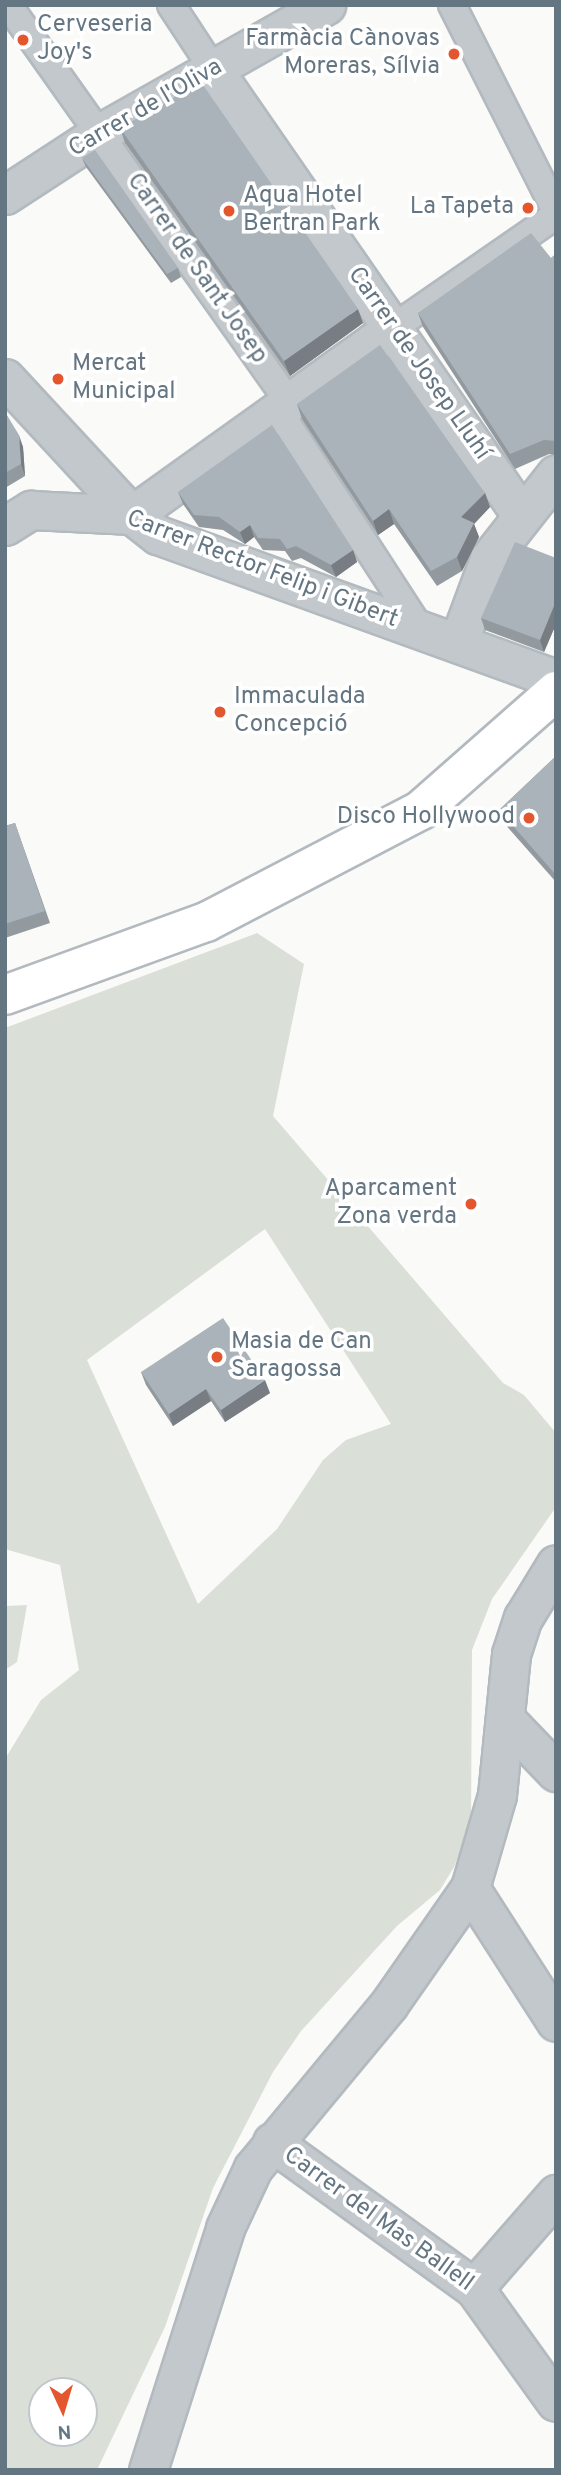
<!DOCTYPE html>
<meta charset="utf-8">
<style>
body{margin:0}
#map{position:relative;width:561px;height:2475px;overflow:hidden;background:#fafaf8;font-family:Overpass,sans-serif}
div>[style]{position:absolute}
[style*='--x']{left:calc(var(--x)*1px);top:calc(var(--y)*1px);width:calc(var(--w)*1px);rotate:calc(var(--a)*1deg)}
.green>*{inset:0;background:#dadfd7}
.roads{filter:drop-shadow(2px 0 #b3babf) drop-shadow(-2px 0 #b3babf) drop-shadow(0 2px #b3babf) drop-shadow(0 -2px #b3babf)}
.pedestrian>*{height:26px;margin:-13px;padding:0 13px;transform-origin:13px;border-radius:13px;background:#c3c8cc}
.minor>*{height:37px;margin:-18.5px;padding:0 18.5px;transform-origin:18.5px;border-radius:18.5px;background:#c3c8cc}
.secondary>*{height:38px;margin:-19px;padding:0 19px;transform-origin:19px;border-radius:19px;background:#fff}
.wall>*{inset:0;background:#929a9f}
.shaded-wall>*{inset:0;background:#777d82}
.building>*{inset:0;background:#aab3b9}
.dots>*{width:19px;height:19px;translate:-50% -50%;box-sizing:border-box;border:4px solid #fff;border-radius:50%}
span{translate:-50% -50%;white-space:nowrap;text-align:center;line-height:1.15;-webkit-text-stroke:7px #fff;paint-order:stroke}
.poi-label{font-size:24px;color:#657683}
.left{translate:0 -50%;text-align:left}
.right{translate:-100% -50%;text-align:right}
.street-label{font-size:24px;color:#657683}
.frame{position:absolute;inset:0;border:7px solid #657683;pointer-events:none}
.north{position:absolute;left:28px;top:2377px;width:70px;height:70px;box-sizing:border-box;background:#fff;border:2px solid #c1c8cd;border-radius:50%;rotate:176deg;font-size:19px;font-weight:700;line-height:28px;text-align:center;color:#657683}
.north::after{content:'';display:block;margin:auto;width:24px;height:32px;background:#e4572e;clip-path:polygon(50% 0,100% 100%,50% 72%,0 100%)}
</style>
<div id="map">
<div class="green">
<i style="clip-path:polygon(evenodd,257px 933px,304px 964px,273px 1116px,503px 1383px,524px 1395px,556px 1433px,556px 1507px,492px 1599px,472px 1650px,471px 1825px,454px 1867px,440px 1890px,397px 1926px,301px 2031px,273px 2072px,213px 2188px,165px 2327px,97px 2470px,5px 2470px,5px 1759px,41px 1700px,79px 1670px,60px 1565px,5px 1549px,5px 1028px,257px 933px,265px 1229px,391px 1424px,346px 1440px,323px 1460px,277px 1529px,198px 1604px,87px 1360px,265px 1229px,257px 933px,42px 2391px,84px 2391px,84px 2433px,42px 2433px,42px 2391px)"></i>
<i style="clip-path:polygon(27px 1605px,17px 1662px,5px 1670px,5px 1606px)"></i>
</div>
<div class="roads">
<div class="pedestrian">
<i style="--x:8;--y:5;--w:490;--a:54.7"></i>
<i style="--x:171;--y:5;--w:77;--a:56.7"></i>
<i style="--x:452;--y:5;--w:231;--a:63.2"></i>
<i style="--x:393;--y:328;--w:198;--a:-34.7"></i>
<i style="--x:280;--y:413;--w:259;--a:57"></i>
</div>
<div class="minor">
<i style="--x:213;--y:69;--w:543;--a:55.34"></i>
<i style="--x:5;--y:195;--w:113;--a:-33.1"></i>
<i style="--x:100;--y:133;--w:260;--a:-29.5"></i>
<i style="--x:5;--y:378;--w:187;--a:47.2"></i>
<i style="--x:132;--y:515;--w:321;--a:-35.6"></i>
<i style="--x:5;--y:526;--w:31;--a:-32"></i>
<i style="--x:31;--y:510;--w:101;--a:2.8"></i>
<i style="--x:132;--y:515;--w:33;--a:38"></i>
<i style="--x:158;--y:535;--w:423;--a:19.9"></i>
<i style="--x:458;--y:643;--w:90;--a:-69.7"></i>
<i style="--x:489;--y:559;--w:108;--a:-51.8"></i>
<i style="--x:505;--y:1719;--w:74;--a:46.1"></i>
<i style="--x:470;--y:1888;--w:159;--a:57.3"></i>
<i style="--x:272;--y:2142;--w:249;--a:35.9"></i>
<i style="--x:474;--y:2288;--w:140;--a:54.3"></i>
<i style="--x:474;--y:2288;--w:125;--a:-48.9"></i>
<i style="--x:148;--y:2470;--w:254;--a:-72.3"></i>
<i style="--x:225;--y:2228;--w:66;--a:-65"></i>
<i style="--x:253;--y:2168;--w:213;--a:-50.3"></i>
<i style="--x:389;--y:2004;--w:141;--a:-55.1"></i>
<i style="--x:470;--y:1888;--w:97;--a:-73.8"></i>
<i style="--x:497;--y:1795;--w:142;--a:-84.3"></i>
<i style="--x:511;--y:1654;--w:38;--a:-72"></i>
<i style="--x:523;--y:1618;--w:63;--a:-58.6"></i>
</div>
<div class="secondary">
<i style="--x:5;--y:995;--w:214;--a:-20"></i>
<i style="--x:206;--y:922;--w:242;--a:-27.5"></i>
<i style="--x:421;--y:810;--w:180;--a:-41.4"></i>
</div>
</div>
<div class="wall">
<i style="clip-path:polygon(120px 128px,363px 323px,290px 376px,125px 143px)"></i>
<i style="clip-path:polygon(82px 158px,178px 268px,181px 277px,171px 283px,86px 167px)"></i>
<i style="clip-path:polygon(556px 254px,556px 455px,549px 454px,515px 469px,423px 327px,418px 313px,551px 258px)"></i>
<i style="clip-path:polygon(297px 404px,485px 493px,490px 507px,474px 524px,479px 537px,462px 571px,437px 586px,394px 524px,378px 535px,302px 419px)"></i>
<i style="clip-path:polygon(5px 412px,23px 447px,25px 476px,5px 488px)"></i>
<i style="clip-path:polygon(178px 492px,353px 550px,357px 562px,336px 577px,301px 558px,292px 561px,285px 551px,263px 550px,254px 537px,245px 544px,223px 530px,199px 527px,183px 504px)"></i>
<i style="clip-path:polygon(556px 558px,556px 624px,544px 652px,485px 630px,481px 618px)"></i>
<i style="clip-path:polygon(556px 756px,556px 882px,503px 822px,499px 810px)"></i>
<i style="clip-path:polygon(15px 823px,50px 923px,5px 938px,5px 826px)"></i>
<i style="clip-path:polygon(141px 1372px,270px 1393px,225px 1422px,211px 1401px,173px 1426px,146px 1385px)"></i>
</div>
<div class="shaded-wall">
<i style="clip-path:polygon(358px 309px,363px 323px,290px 376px,284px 361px)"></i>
<i style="clip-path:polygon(19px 435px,23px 447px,25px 476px,21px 464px)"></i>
<i style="clip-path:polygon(485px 493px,490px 507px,474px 524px,479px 537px,462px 571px,457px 557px,461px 517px)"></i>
<i style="clip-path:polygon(389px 509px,394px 524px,378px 535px,373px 521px)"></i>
<i style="clip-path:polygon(250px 525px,254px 537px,245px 544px,240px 532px)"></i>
<i style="clip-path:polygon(353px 550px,357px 562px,336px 577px,331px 565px)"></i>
<i style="clip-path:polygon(556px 601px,556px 624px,544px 652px,540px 640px)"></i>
<i style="clip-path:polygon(265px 1380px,270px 1393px,225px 1422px,221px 1410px)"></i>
<i style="clip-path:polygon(206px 1389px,211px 1401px,173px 1426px,169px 1414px)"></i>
</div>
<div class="building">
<i style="clip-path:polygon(201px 82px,358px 309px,284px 361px,120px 128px)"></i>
<i style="clip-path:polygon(95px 150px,178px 268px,167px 274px,82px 158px)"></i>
<i style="clip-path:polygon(531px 233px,551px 258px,556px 254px,556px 441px,544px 440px,510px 454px,418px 313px)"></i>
<i style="clip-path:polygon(380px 345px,485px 493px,461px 517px,474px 523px,457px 557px,431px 571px,389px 509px,373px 521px,297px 404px)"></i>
<i style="clip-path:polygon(5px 412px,19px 435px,21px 464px,5px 473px)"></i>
<i style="clip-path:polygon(272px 425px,353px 550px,331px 565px,296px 546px,287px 549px,280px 539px,258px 538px,250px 525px,240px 532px,219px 517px,194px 515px,178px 492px)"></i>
<i style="clip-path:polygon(515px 542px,556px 558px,556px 601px,540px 640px,481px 618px)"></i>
<i style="clip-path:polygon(556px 756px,556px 875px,499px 810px)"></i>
<i style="clip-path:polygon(15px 823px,45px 911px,5px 924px,5px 826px)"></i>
<i style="clip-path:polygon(223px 1318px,265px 1380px,221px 1410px,206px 1389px,169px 1414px,141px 1372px)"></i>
</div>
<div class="dots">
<i style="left:23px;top:40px;background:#e4572e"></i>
<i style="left:454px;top:54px;background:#e4572e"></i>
<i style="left:528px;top:208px;background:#e4572e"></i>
<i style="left:229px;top:211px;background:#e4572e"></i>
<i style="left:58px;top:379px;background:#e4572e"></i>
<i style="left:220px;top:712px;background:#e4572e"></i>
<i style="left:529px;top:818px;background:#e4572e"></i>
<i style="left:471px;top:1204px;background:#e4572e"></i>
<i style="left:217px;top:1357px;background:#e4572e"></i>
</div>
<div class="poi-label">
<span class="left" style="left:37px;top:40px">Cerveseria<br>Joy's</span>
<span class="right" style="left:440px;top:54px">Farmàcia Cànovas<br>Moreras, Sílvia</span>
<span class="left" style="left:243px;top:211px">Aqua Hotel<br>Bertran Park</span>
<span class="right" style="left:514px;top:208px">La Tapeta</span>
<span class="left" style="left:72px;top:379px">Mercat<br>Municipal</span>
<span class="left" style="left:234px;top:712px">Immaculada<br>Concepció</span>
<span class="right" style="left:515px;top:818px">Disco Hollywood</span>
<span class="right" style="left:457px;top:1204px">Aparcament<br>Zona verda</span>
<span class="left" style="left:231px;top:1357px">Masia de Can<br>Saragossa</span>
</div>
<div class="street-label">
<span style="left:146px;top:109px;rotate:-30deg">Carrer de l'Oliva</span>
<span style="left:196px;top:269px;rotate:55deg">Carrer de Sant Josep</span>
<span style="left:418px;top:364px;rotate:55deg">Carrer de Josep Lluhí</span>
<span style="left:262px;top:570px;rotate:21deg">Carrer Rector Felip i Gibert</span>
<span style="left:378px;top:2220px;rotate:36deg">Carrer del Mas Ballell</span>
</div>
<div class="frame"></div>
<div class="north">N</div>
</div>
